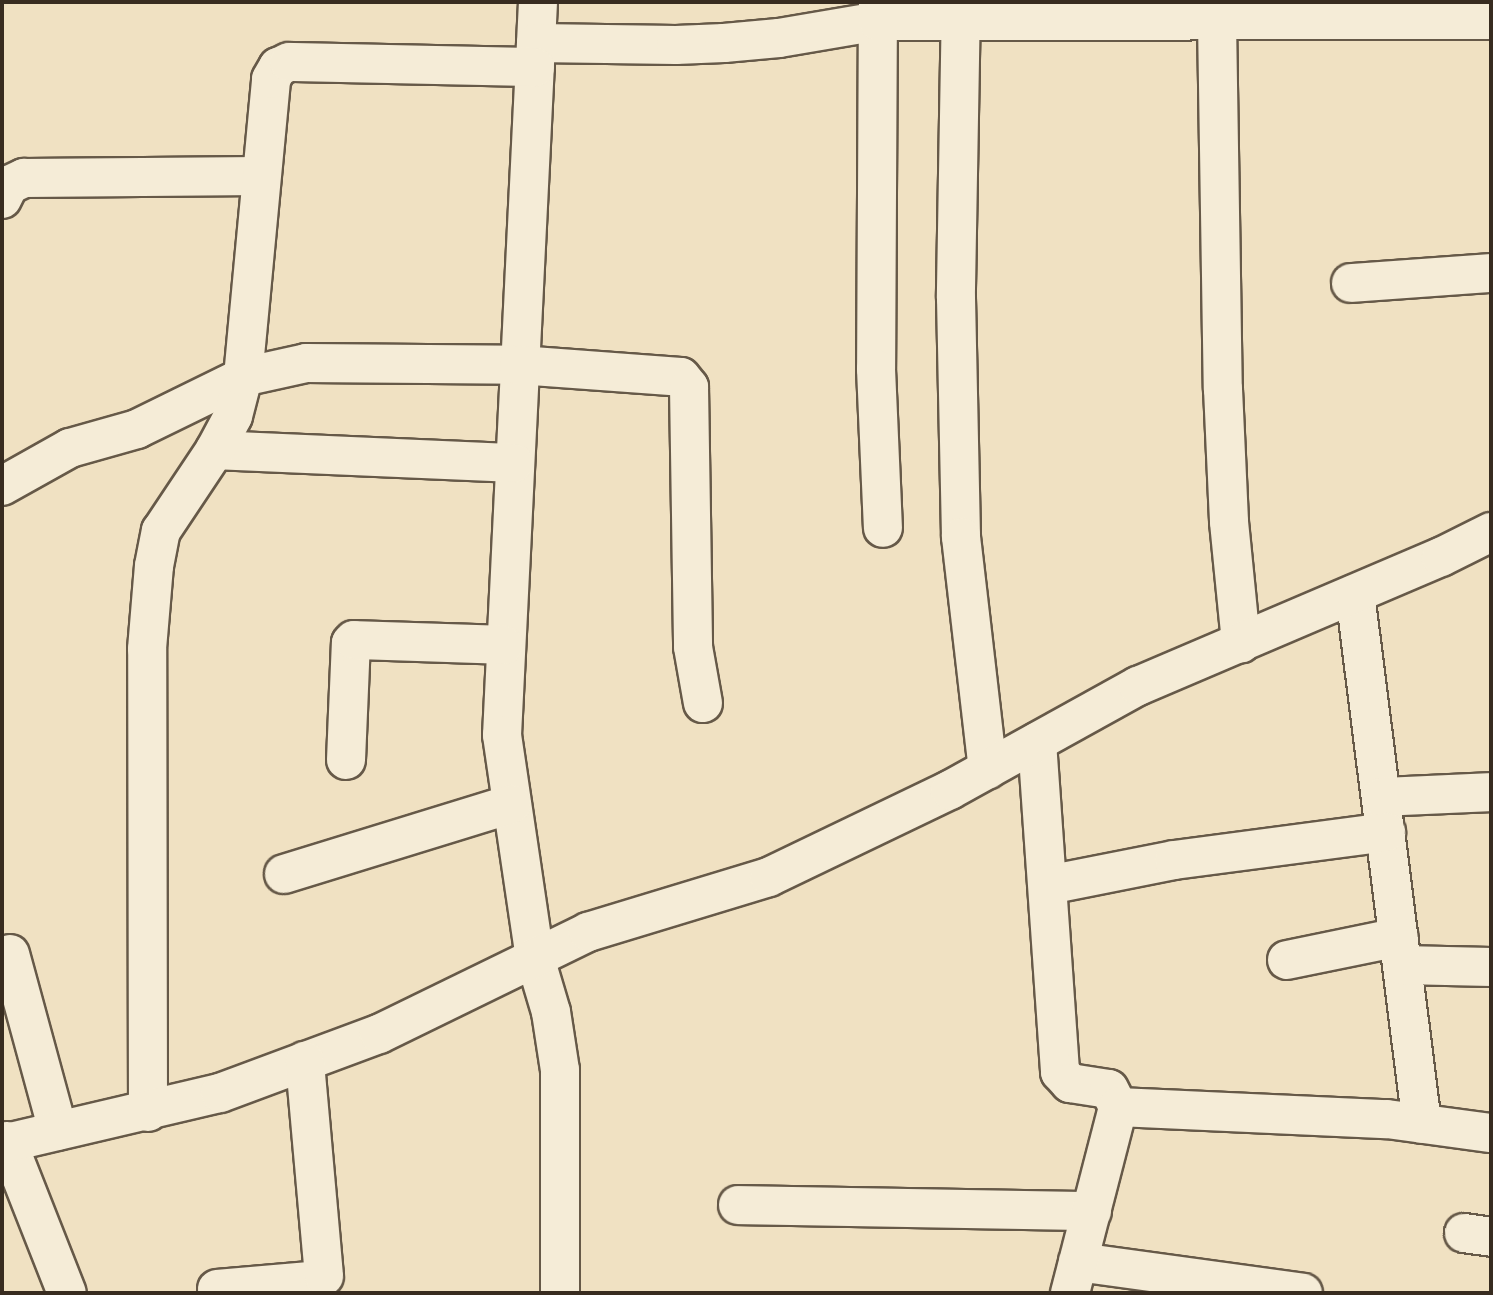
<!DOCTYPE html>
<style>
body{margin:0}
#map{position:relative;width:1493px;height:1295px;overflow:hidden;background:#f0e1c2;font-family:"EB Garamond",serif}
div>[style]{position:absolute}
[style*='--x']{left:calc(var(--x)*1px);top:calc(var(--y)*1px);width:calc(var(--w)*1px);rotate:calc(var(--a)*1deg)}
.roads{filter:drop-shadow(2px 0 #665948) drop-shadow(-2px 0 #665948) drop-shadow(0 2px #665948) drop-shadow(0 -2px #665948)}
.minor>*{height:38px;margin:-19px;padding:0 19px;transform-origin:19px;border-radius:19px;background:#f5ecd7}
span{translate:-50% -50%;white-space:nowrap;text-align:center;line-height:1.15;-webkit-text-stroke:7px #f5ecd7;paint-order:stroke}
.frame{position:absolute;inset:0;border:4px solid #382c20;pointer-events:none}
</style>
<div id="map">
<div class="roads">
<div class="minor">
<i style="--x:538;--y:2;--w:734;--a:92.81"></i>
<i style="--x:502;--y:735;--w:225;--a:81.6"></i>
<i style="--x:535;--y:958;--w:56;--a:73.5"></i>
<i style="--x:551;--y:1012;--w:59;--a:81.2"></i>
<i style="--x:560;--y:1070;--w:223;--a:90"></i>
<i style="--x:878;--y:2;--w:367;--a:90.3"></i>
<i style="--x:876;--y:369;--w:159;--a:87.5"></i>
<i style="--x:961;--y:2;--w:296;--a:91"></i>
<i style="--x:956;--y:298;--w:239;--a:88.8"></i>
<i style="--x:961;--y:537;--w:234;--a:83.4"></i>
<i style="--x:1217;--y:21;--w:368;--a:89.1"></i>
<i style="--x:1223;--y:389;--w:133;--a:87.4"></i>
<i style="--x:1229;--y:522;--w:122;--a:84.3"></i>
<i style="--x:536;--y:43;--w:140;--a:0.8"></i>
<i style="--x:676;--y:45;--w:48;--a:-2.4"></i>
<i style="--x:724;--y:43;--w:55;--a:-5.2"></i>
<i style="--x:779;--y:38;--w:100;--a:-9.7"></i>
<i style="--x:878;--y:21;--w:613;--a:-0.09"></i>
<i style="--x:2;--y:199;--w:16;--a:-63"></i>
<i style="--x:9;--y:185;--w:17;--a:-25"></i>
<i style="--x:24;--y:178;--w:237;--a:-0.5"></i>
<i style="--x:1351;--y:283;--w:140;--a:-4.1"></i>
<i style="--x:215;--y:450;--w:299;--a:2.5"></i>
<i style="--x:2;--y:486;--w:78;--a:-29.2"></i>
<i style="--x:70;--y:448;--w:70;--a:-15.8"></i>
<i style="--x:137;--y:429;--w:118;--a:-26.1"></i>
<i style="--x:243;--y:377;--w:65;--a:-12.5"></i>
<i style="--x:306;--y:363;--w:213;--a:0.5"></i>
<i style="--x:519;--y:365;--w:162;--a:4.2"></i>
<i style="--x:681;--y:377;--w:13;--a:51"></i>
<i style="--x:689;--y:387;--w:260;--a:89.1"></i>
<i style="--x:693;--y:647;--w:57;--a:79.9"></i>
<i style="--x:1355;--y:594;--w:534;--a:82.8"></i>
<i style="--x:1037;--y:742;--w:331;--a:86"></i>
<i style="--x:1060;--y:1072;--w:15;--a:48"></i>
<i style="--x:1070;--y:1083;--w:39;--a:9"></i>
<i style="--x:1109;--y:1089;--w:20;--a:63"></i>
<i style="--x:346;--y:760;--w:117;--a:-87.6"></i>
<i style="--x:351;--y:643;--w:4;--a:-45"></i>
<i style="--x:354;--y:640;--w:150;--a:1.9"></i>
<i style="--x:1381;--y:797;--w:110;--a:-2.6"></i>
<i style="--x:284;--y:874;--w:238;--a:-17.1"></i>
<i style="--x:1048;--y:885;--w:128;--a:-11.2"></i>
<i style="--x:1174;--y:860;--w:214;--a:-7.5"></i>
<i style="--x:10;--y:954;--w:183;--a:74.8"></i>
<i style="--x:1287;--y:960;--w:114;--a:-11.6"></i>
<i style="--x:1402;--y:965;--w:89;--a:1.3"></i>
<i style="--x:148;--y:1112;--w:463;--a:-90.1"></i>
<i style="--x:147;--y:649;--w:83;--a:-85.2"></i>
<i style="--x:154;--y:566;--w:36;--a:-79"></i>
<i style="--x:161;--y:531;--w:97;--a:-56.3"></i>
<i style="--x:215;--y:450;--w:38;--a:-62"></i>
<i style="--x:233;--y:416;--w:40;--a:-75.6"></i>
<i style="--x:243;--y:377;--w:299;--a:-84.6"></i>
<i style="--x:271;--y:79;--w:14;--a:-60"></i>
<i style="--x:278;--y:67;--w:12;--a:-24"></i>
<i style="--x:289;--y:62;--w:246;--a:1.2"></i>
<i style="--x:7;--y:1141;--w:163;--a:68.5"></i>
<i style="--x:2;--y:1144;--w:224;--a:-13.2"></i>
<i style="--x:220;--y:1093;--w:170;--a:-20.4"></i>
<i style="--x:379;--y:1034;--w:233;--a:-26"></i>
<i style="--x:588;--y:932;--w:189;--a:-16.9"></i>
<i style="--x:769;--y:877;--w:201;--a:-25.7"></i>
<i style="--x:950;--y:790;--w:215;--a:-29"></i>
<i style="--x:1138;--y:686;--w:329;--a:-23.1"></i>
<i style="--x:1441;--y:557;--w:56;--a:-26.6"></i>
<i style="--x:738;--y:1205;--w:354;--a:1"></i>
<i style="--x:1464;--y:1233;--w:27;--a:8"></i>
<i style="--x:1078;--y:1262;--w:227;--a:7.8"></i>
<i style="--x:217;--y:1289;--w:102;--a:-5"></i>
<i style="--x:319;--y:1280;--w:6;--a:-39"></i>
<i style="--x:324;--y:1276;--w:216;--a:-95.1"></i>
<i style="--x:1070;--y:1293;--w:192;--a:-75.5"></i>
<i style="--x:1118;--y:1107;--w:269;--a:2.6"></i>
<i style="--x:1387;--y:1119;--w:105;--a:7.7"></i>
</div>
</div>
<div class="frame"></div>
</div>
